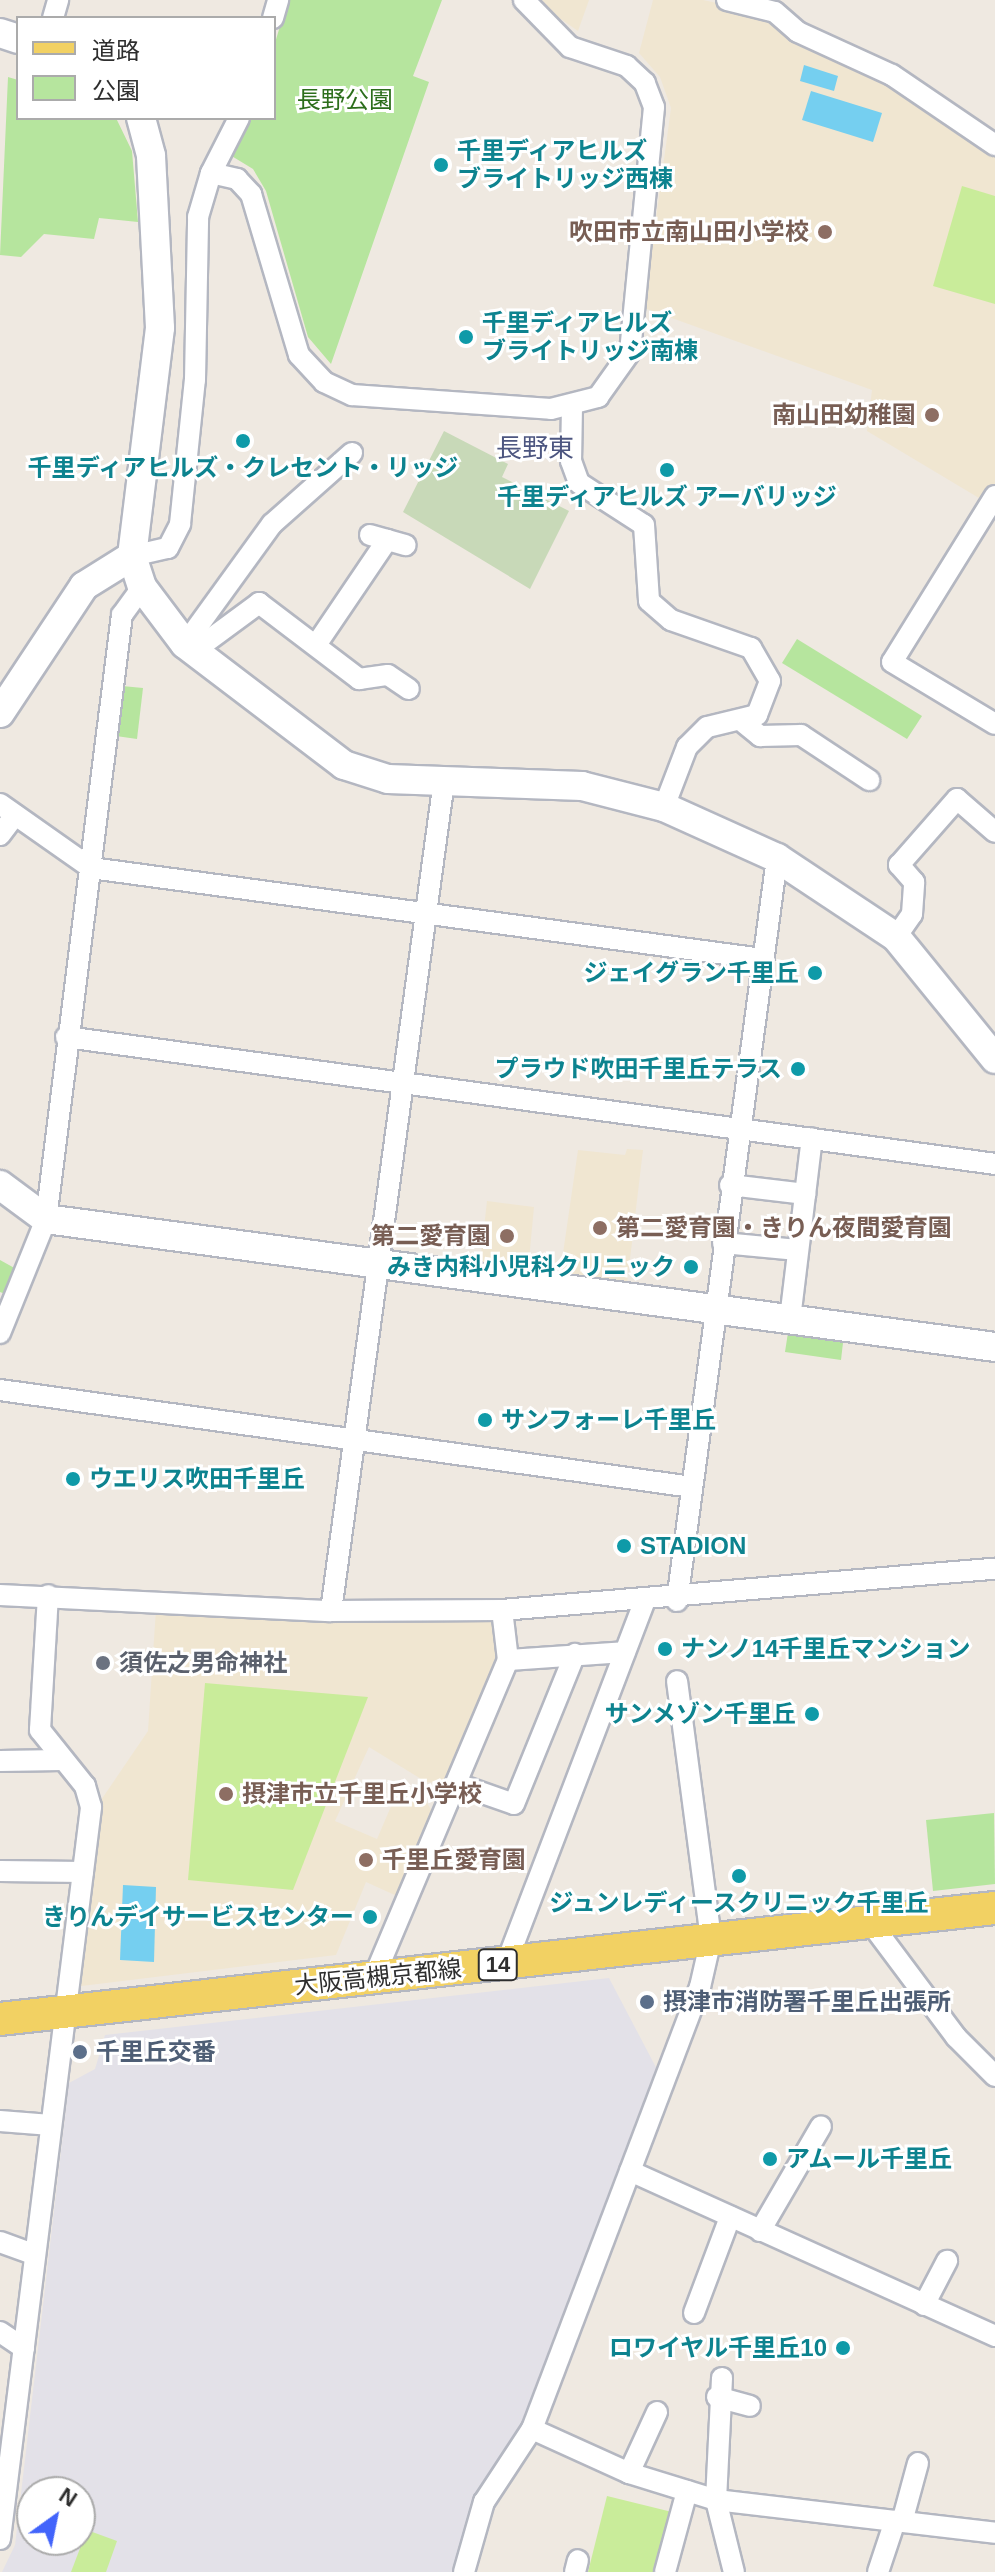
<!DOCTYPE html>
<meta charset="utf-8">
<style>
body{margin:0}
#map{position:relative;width:995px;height:2572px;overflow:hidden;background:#efe9e1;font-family:Arial,"Noto Sans JP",sans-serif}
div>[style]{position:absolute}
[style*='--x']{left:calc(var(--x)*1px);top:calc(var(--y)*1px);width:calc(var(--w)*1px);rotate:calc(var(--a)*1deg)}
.industrial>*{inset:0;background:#e3e1e8}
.education>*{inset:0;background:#f0e6d1}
.green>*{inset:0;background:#b6e59e}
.cemetery>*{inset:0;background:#c8d9b8}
.pitch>*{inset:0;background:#c9ec9a}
.water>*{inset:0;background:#75cff0}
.roads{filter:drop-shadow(2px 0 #b4b7c1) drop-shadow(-2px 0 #b4b7c1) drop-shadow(0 2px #b4b7c1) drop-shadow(0 -2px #b4b7c1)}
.street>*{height:20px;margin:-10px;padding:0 10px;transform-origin:10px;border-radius:10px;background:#fff}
.secondary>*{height:28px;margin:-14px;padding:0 14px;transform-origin:14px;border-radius:14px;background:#fff}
.primary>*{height:32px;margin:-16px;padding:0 16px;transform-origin:16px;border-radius:16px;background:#f2d163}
.dots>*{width:22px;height:22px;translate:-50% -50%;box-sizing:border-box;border:4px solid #fff;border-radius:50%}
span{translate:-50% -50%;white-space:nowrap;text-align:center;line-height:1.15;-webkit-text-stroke:6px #fff;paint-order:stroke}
.shield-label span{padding:2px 6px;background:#fff;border:2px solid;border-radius:6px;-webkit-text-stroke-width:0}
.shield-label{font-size:22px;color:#2e2e2e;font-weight:700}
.park-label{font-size:24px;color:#2c6e1b}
.culture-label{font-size:24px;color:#0d838f;font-weight:700}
.left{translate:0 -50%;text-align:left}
.right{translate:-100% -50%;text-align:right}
.education-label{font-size:24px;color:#785e54;font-weight:700}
.worship-label{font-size:24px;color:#5b616d;font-weight:700}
.street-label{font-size:24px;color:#2e2e2e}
.service-label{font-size:24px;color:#4e5e75;font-weight:700}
.neighbourhood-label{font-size:26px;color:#4d5680}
.legend{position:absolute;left:16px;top:16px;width:260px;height:104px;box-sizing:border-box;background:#fff;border:2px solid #ababab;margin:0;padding:10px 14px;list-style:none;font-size:24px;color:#2e2e2e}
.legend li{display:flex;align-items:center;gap:16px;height:40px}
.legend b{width:40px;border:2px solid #ababab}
.north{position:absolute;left:16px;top:2476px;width:80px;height:80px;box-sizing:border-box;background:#fff;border:2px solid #ababab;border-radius:50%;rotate:33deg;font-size:22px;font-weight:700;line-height:32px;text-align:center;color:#2e2e2e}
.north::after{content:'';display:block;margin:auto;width:28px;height:36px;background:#4264fb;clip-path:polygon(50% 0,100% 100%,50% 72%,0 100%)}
</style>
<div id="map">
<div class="industrial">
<i style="clip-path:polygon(evenodd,609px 1978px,660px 2075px,524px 2426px,455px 2572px,2px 2572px,15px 2545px,69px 2083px,95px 2069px,105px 2035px,609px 1978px,32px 2492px,80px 2492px,80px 2540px,32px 2540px,32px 2492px)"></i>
</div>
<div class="education">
<i style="clip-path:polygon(542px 0,589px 0,578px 31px,555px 15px)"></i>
<i style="clip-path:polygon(653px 0,703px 0,776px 16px,809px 49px,890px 85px,995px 156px,995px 484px,984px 501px,867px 431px,872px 390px,644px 308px,671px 108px,660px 77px,639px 53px)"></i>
<i style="clip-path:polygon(627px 1149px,643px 1150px,627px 1284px,560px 1274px,578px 1150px,625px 1155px)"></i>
<i style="clip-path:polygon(487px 1201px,534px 1207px,528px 1270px,480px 1264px)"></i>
<i style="clip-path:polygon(156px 1609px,485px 1616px,495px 1622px,497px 1662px,444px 1783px,426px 1782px,369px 1747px,335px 1821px,377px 1839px,401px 1783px,421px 1793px,433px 1813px,397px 1896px,366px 1882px,336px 1955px,73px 1987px,97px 1806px,148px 1731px)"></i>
</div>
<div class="green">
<i style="clip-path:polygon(288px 0,442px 0,413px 76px,429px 82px,331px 364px,308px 337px,266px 191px,253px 169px,230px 155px,249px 118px,274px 118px,274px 46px)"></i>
<i style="clip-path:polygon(8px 77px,18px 80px,18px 118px,116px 118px,132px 151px,138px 222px,99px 218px,94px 239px,44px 234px,21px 257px,0 255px)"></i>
<i style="clip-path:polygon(797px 639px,922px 716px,907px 739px,782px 663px)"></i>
<i style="clip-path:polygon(122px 686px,143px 688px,137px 739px,116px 736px)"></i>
<i style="clip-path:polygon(0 1260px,18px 1270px,8px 1295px,0 1292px)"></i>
<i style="clip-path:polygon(789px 1326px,844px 1334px,841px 1360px,785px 1352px)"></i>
<i style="clip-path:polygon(994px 1813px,995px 1884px,933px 1891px,926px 1820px)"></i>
</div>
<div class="cemetery">
<i style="clip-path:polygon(444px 431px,508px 464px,502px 477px,569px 511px,530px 589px,403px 512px)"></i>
</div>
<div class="pitch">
<i style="clip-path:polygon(962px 186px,995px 196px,995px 304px,933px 286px)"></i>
<i style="clip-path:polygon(205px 1683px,368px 1697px,293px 1890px,188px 1880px)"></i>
<i style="clip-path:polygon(607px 2496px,672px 2512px,657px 2572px,588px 2572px)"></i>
<i style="clip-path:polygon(87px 2530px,117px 2541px,106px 2572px,71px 2572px)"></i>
</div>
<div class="water">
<i style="clip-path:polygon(804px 65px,838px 76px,834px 91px,800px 81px)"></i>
<i style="clip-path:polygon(811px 91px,882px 113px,873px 142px,802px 120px)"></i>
<i style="clip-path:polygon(123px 1885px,156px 1887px,154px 1962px,120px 1960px)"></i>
</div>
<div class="roads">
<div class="street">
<i style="--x:727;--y:0;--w:49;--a:14"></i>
<i style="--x:775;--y:12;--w:30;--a:41"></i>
<i style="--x:798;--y:32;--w:103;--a:24.6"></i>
<i style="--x:892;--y:75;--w:125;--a:34.2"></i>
<i style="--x:53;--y:18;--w:19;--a:-74"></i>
<i style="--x:273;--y:18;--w:19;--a:-74"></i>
<i style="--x:239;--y:118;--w:62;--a:117"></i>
<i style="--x:211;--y:173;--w:27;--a:13"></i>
<i style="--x:237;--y:179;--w:21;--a:47"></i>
<i style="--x:251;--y:194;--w:168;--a:73.4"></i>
<i style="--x:299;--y:355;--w:37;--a:47"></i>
<i style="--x:324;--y:382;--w:31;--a:25"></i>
<i style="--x:352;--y:395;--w:199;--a:4"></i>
<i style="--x:551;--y:409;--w:49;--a:-14.3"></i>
<i style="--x:598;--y:397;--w:55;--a:-54.6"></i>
<i style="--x:630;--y:352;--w:246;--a:-84.4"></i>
<i style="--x:654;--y:107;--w:26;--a:-111"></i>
<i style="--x:645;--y:83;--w:25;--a:-137"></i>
<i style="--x:627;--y:66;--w:60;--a:-161.6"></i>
<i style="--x:570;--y:47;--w:66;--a:-134.4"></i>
<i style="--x:572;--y:406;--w:55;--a:91"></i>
<i style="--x:571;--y:461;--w:23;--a:70"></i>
<i style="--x:579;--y:483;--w:77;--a:32.9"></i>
<i style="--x:644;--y:525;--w:76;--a:86.2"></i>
<i style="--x:649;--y:601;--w:29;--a:41"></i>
<i style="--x:671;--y:620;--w:85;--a:19.3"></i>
<i style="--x:751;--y:648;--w:38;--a:60"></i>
<i style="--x:770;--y:681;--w:36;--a:111"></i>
<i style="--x:757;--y:715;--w:51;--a:166.5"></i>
<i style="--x:707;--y:727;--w:28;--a:135"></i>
<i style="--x:687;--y:747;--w:64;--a:111"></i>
<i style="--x:995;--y:496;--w:195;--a:121.8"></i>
<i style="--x:892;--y:662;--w:120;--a:31"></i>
<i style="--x:370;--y:535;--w:37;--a:16"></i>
<i style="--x:132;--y:556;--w:37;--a:-13"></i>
<i style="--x:168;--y:548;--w:27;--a:-63"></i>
<i style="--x:180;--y:524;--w:145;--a:-84.1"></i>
<i style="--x:195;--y:380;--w:163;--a:-88.9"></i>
<i style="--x:198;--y:217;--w:46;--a:-73.5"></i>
<i style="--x:185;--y:644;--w:148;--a:-54.1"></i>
<i style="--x:272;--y:524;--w:107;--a:-41.6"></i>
<i style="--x:316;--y:645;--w:127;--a:-55.9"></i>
<i style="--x:194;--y:651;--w:81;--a:-36.4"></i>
<i style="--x:259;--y:603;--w:126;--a:37.2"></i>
<i style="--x:359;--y:679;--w:29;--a:-8"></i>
<i style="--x:388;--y:675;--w:25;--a:34"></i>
<i style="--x:744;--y:723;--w:21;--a:39"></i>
<i style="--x:760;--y:736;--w:41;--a:-1.4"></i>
<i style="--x:801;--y:735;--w:82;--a:33.5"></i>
<i style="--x:0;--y:804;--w:111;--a:35.1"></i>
<i style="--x:91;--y:868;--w:677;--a:7.72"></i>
<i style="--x:0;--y:835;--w:25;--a:-53"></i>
<i style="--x:896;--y:937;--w:28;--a:-55"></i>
<i style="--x:912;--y:914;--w:32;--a:-86"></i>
<i style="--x:914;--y:882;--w:23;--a:-131"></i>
<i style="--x:899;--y:865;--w:88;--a:-48.7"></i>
<i style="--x:957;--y:799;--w:50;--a:41"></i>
<i style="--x:66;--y:1037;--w:938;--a:7.78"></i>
<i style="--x:730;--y:1185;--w:76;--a:6.8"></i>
<i style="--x:723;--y:1243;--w:75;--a:5.3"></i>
<i style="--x:790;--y:1319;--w:182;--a:-83.1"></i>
<i style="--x:0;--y:1333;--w:123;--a:-68"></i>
<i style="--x:46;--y:1219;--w:609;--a:-82.83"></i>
<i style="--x:122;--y:615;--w:34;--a:-54"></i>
<i style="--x:0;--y:1390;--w:699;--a:7.98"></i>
<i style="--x:0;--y:1595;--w:331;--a:2.8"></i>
<i style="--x:331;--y:1611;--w:171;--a:-0.3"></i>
<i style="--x:502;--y:1610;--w:495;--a:-4.8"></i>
<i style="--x:677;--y:1601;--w:750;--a:-82.33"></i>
<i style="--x:331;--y:1611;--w:838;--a:-82.25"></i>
<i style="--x:508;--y:1660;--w:117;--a:-3.9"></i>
<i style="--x:0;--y:1761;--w:62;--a:-0.9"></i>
<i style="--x:457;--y:1784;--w:60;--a:19.3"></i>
<i style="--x:514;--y:1804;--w:162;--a:-67.9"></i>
<i style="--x:0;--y:1871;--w:83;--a:0.7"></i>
<i style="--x:870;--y:1922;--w:144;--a:53.2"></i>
<i style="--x:956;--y:2037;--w:55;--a:45"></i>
<i style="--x:506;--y:1964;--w:386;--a:-69.1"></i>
<i style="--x:374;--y:1977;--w:344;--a:-67.1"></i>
<i style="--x:508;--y:1660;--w:50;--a:-96.8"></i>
<i style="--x:0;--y:2121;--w:51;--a:4.5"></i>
<i style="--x:630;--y:2171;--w:401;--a:24.3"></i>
<i style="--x:760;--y:2231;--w:121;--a:-59.8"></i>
<i style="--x:0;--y:2242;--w:37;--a:20"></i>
<i style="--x:924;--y:2305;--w:50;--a:-62.4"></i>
<i style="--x:694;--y:2313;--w:103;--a:-69.4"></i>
<i style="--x:0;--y:2332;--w:29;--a:34"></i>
<i style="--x:722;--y:2378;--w:122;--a:92.8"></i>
<i style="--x:716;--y:2500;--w:74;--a:76"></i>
<i style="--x:717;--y:2397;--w:34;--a:15"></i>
<i style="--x:532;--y:2429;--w:107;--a:24.4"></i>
<i style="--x:629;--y:2473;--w:91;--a:17.2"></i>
<i style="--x:716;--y:2500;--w:281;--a:6.7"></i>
<i style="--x:629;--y:2473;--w:67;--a:-65.3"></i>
<i style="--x:902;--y:2522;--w:61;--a:-74.8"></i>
<i style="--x:0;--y:2539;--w:738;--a:-82.91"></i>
<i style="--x:91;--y:1807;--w:22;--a:-106"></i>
<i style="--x:85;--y:1786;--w:72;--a:-128.8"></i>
<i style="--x:40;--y:1730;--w:135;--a:-86.6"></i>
<i style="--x:464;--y:2572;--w:73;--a:-74.1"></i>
<i style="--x:484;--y:2502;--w:87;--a:-56.7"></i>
<i style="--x:532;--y:2429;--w:473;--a:-69.2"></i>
<i style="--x:700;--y:1987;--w:49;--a:-77.1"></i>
<i style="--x:711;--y:1939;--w:260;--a:-97.5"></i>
<i style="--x:575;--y:2572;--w:12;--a:-76"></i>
<i style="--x:665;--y:2572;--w:84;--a:-74.8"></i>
<i style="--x:878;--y:2572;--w:54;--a:-71.6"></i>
</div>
<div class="secondary">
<i style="--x:0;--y:33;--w:19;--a:18"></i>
<i style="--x:141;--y:118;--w:39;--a:75"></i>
<i style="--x:151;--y:156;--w:172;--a:87"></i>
<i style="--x:160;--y:328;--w:230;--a:97"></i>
<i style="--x:132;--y:556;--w:33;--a:72"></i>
<i style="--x:142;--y:587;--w:71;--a:53"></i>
<i style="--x:185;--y:644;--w:200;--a:37.3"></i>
<i style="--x:344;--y:765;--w:46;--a:17.7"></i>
<i style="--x:388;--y:779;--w:194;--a:2.1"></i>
<i style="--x:582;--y:786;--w:85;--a:14.4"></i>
<i style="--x:664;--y:807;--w:124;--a:24.3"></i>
<i style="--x:777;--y:858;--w:143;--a:33.6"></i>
<i style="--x:896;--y:937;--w:157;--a:50.9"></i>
<i style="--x:0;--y:713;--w:152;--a:-56.5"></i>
<i style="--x:84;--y:586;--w:57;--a:-32"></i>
<i style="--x:0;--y:1185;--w:57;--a:36.5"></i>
<i style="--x:46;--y:1219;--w:958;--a:7.68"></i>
</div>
<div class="primary">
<i style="--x:0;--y:2019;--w:1001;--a:-6.37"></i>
</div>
</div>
<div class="dots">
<i style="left:441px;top:165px;background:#0f9aa8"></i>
<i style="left:825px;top:232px;background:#8d6e63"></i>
<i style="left:466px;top:337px;background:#0f9aa8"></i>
<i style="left:932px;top:415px;background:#8d6e63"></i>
<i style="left:243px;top:441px;background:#0f9aa8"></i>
<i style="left:667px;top:470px;background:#0f9aa8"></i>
<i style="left:815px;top:973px;background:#0f9aa8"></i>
<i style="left:798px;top:1069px;background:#0f9aa8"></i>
<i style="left:600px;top:1228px;background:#8d6e63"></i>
<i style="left:507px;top:1236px;background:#8d6e63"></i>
<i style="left:691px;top:1267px;background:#0f9aa8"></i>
<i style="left:485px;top:1420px;background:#0f9aa8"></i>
<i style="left:73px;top:1479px;background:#0f9aa8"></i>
<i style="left:624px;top:1546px;background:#0f9aa8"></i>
<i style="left:665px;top:1649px;background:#0f9aa8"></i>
<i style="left:103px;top:1663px;background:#6b7280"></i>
<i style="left:812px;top:1714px;background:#0f9aa8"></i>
<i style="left:226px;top:1794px;background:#8d6e63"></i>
<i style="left:366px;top:1860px;background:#8d6e63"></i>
<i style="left:739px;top:1876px;background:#0f9aa8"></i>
<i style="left:370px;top:1917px;background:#0f9aa8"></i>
<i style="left:647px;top:2002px;background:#5c6f8a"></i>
<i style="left:80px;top:2052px;background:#5c6f8a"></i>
<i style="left:770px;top:2159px;background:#0f9aa8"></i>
<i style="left:843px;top:2348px;background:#0f9aa8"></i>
</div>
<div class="shield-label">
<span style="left:498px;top:1965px">14</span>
</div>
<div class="park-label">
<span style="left:345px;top:100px">長野公園</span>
</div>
<div class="culture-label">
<span class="left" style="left:457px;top:165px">千里ディアヒルズ<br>ブライトリッジ西棟</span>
<span class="left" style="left:482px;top:337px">千里ディアヒルズ<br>ブライトリッジ南棟</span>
<span style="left:243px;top:468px">千里ディアヒルズ・クレセント・リッジ</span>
<span style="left:667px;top:497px">千里ディアヒルズ アーバリッジ</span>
<span class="right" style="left:799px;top:973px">ジェイグラン千里丘</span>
<span class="right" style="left:782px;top:1069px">プラウド吹田千里丘テラス</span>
<span class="right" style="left:675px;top:1267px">みき内科小児科クリニック</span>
<span class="left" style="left:501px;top:1420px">サンフォーレ千里丘</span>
<span class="left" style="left:89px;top:1479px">ウエリス吹田千里丘</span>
<span class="left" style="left:640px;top:1546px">STADION</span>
<span class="left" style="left:681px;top:1649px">ナンノ14千里丘マンション</span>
<span class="right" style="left:796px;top:1714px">サンメゾン千里丘</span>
<span style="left:739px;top:1903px">ジュンレディースクリニック千里丘</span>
<span class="right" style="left:354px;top:1917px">きりんデイサービスセンター</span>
<span class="left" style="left:786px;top:2159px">アムール千里丘</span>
<span class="right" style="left:827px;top:2348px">ロワイヤル千里丘10</span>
</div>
<div class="education-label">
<span class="right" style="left:809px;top:232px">吹田市立南山田小学校</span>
<span class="right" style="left:916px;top:415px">南山田幼稚園</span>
<span class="left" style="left:616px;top:1228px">第二愛育園・きりん夜間愛育園</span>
<span class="right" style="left:491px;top:1236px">第二愛育園</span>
<span class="left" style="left:242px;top:1794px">摂津市立千里丘小学校</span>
<span class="left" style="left:382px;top:1860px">千里丘愛育園</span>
</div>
<div class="worship-label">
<span class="left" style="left:119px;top:1663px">須佐之男命神社</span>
</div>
<div class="street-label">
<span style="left:378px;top:1977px;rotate:-6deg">大阪高槻京都線</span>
</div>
<div class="service-label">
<span class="left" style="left:663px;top:2002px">摂津市消防署千里丘出張所</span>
<span class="left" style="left:96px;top:2052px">千里丘交番</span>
</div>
<div class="neighbourhood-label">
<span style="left:535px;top:449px">長野東</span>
</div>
<ul class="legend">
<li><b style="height:10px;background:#f2d163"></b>道路</li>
<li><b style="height:22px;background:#b6e59e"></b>公園</li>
</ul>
<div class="north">N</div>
</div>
